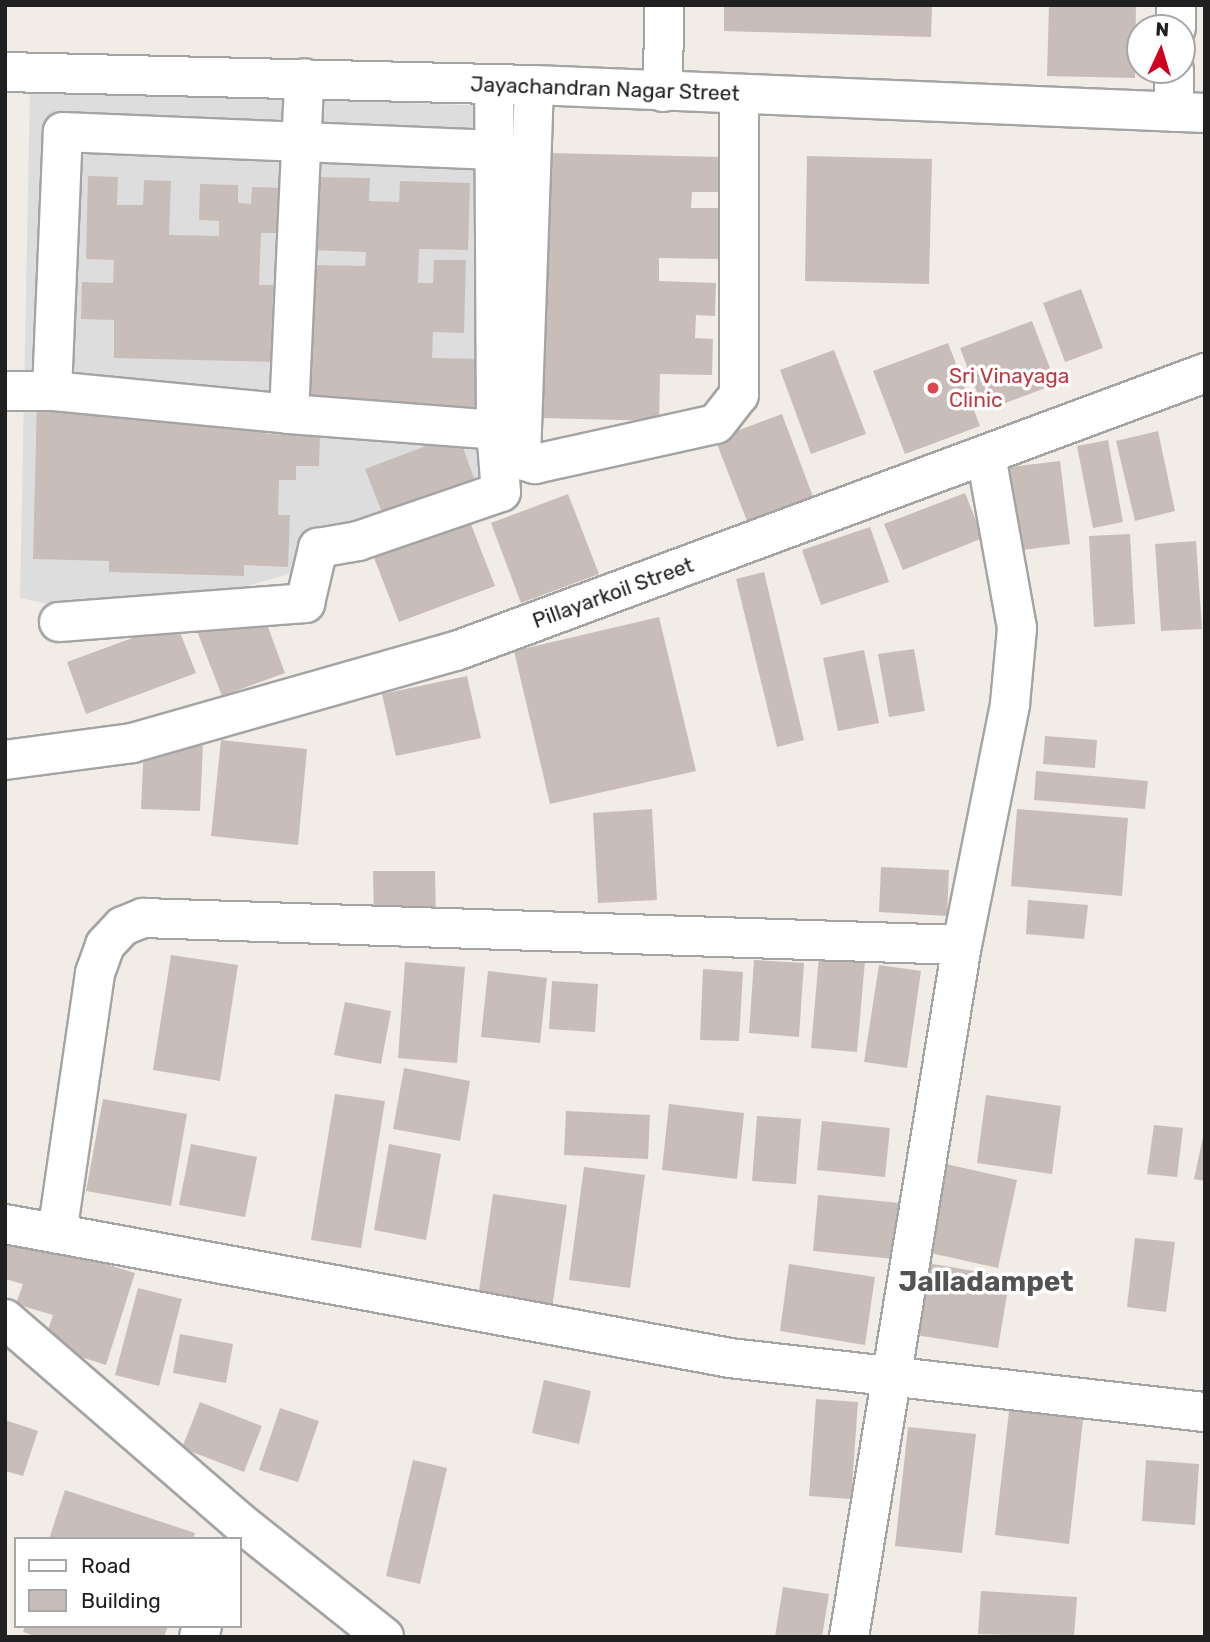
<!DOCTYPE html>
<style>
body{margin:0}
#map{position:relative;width:1210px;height:1642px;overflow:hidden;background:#f1ece6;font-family:Rubik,sans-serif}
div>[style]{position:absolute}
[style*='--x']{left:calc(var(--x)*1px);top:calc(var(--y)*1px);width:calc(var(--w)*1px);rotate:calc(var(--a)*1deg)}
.residential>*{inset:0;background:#dedddd}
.building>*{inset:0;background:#c9bdb9}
.roads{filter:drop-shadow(2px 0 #a4a4a4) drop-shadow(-2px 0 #a4a4a4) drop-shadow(0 2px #a4a4a4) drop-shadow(0 -2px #a4a4a4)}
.minor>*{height:38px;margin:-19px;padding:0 19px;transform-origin:19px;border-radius:19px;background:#fff}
.tertiary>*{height:38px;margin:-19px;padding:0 19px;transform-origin:19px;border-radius:19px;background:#fff}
.dots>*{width:19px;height:19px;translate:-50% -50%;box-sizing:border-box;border:4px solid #fff;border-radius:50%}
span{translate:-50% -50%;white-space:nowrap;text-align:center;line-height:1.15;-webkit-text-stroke:7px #fff;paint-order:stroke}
.street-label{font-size:21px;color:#202020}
.health-label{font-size:21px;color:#be3a42}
.left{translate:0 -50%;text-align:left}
.district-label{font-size:28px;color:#535353;font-weight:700}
.frame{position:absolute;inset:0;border:7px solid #202020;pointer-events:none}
.legend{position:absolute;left:14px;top:1537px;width:228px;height:91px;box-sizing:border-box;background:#fff;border:2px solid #a6a6a6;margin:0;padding:9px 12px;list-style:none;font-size:21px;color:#202020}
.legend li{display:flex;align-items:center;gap:14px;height:35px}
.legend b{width:35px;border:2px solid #a6a6a6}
.north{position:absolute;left:1126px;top:14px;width:70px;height:70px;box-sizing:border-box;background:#fff;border:2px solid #a6a6a6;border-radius:50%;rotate:4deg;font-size:19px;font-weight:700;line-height:28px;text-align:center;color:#202020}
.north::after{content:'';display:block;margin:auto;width:24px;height:32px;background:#d0001f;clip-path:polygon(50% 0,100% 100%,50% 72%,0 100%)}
</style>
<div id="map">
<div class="residential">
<i style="clip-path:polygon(30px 89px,518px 107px,511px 482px,285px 575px,237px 589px,84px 611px,20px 598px)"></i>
</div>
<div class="building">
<i style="clip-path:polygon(724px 5px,932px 5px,931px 37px,724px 31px)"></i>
<i style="clip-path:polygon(1049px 5px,1136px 5px,1135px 78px,1047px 76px)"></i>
<i style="clip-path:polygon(547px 153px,723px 157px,722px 192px,692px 192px,691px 208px,719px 208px,718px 259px,659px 258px,659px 281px,716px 283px,715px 316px,696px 315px,695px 338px,713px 339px,712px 375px,660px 374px,659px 421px,541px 418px)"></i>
<i style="clip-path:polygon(807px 156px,932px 159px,929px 284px,805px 281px)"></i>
<i style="clip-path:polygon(88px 176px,118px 177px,117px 205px,143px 205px,144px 180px,171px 181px,169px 235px,219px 236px,219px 221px,199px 220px,200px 184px,238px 185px,238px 203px,251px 204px,252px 187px,281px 188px,279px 233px,261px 233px,259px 285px,273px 285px,272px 362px,114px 358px,114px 320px,81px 319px,82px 282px,113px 283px,114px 260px,86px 259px)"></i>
<i style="clip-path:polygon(310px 177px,370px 178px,369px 201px,399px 202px,400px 181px,470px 183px,468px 250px,419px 249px,418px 283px,433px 283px,434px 260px,466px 260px,464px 333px,433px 332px,432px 358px,486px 359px,484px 413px,301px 409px,305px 265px,365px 266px,366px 252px,308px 250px)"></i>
<i style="clip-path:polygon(1081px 289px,1103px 348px,1065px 362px,1043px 303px)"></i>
<i style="clip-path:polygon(1032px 321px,1056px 384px,984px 411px,960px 348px)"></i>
<i style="clip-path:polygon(948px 343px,980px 426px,905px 454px,873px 371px)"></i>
<i style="clip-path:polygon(834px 350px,866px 434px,811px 454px,780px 370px)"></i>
<i style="clip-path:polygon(37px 400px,262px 424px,267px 434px,320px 436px,319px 466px,296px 466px,296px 480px,279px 480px,278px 515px,290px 515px,288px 567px,244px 565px,244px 576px,109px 572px,109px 561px,33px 559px)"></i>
<i style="clip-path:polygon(782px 414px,815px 502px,749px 526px,715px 439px)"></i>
<i style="clip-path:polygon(1158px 431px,1175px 511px,1135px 521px,1116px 441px)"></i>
<i style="clip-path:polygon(458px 434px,475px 481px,383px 515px,365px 469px)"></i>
<i style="clip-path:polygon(1108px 440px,1123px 522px,1093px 528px,1077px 446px)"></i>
<i style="clip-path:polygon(1060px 461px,1070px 544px,1013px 551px,1002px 468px)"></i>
<i style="clip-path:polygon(965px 493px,983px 538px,903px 570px,884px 524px)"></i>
<i style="clip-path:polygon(568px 494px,599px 574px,521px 603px,491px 523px)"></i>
<i style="clip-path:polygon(465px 509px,495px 586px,399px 622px,369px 545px)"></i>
<i style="clip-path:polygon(870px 527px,889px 582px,821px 605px,802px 550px)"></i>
<i style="clip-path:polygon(1130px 534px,1135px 624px,1094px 627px,1089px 536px)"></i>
<i style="clip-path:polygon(1196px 541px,1202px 629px,1161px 631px,1155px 544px)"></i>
<i style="clip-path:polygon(764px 572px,804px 740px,777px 747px,736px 579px)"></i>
<i style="clip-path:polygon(261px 608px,285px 673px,222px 696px,197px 631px)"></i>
<i style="clip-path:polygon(659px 617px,696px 771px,550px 804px,514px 651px)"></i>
<i style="clip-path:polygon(176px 622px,196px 673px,86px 714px,67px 662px)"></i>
<i style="clip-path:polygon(914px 649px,925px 711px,889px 717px,878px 654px)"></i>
<i style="clip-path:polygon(864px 650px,879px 723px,838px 731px,823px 658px)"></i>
<i style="clip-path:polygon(467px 676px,481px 738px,396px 756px,382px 694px)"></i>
<i style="clip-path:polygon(1045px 736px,1097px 740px,1095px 768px,1043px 764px)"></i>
<i style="clip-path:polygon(221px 740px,307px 749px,298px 845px,211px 836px)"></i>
<i style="clip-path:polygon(144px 743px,203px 746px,200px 811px,141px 809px)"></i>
<i style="clip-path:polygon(1036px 771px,1148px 781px,1145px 809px,1034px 800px)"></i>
<i style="clip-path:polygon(652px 809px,657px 900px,598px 903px,593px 813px)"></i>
<i style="clip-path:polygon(1017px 809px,1128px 818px,1122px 896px,1011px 886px)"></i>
<i style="clip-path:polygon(881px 867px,949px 870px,947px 916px,879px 912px)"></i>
<i style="clip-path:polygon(373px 871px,435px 871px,436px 922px,374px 923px)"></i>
<i style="clip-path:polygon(1028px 900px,1088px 905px,1084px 939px,1026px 934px)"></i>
<i style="clip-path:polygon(171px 955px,238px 965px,220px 1081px,153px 1070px)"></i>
<i style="clip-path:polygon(819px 956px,865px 961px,857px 1052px,811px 1048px)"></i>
<i style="clip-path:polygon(754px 960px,804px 963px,799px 1037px,749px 1033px)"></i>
<i style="clip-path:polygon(405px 962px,465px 967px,457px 1063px,398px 1058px)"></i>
<i style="clip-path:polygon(879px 965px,921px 971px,907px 1068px,864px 1062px)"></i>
<i style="clip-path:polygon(703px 969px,743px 972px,739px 1041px,700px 1040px)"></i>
<i style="clip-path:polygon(488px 971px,547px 978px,540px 1043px,481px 1037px)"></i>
<i style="clip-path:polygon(552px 981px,598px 984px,595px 1032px,549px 1029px)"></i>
<i style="clip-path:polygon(345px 1002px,391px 1011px,381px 1064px,334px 1055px)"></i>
<i style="clip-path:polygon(404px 1068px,470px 1081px,460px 1141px,393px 1129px)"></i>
<i style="clip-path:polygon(335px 1094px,385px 1101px,361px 1248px,311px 1240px)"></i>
<i style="clip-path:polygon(986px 1095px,1061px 1106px,1052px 1174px,977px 1163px)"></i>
<i style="clip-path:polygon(103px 1099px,187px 1114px,171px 1206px,86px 1191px)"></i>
<i style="clip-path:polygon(669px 1104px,744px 1113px,737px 1179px,662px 1170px)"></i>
<i style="clip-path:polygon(566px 1111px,650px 1115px,648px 1159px,564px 1155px)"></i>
<i style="clip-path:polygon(757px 1116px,801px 1119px,796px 1184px,752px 1181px)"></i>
<i style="clip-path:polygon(822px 1121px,890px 1128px,885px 1177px,817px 1170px)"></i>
<i style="clip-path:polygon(1154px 1125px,1183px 1128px,1177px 1177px,1147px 1174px)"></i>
<i style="clip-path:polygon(1205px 1128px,1205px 1181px,1194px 1179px)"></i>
<i style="clip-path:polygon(191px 1144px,257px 1157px,245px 1217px,179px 1205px)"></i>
<i style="clip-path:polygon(389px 1144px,441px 1154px,426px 1240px,374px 1230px)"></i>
<i style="clip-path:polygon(946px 1164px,1017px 1180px,998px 1268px,926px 1252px)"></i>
<i style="clip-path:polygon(584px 1167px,645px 1175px,630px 1288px,569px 1280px)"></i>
<i style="clip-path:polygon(493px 1194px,567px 1205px,552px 1309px,478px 1298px)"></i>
<i style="clip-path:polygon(818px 1195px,900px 1203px,894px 1259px,813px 1251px)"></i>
<i style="clip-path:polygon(5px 1233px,135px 1273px,106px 1365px,43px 1345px,53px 1315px,16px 1304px,23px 1284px,5px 1279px)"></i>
<i style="clip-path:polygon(1135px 1238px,1175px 1242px,1166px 1312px,1127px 1307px)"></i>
<i style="clip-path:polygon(927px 1263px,1010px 1277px,998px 1348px,916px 1335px)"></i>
<i style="clip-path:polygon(789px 1264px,875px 1277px,865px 1345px,780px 1331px)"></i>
<i style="clip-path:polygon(138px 1288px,182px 1299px,159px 1386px,115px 1375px)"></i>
<i style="clip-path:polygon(180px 1334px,233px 1344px,226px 1383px,173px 1373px)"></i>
<i style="clip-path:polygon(544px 1380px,591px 1391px,579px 1444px,532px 1433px)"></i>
<i style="clip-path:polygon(816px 1399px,858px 1402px,851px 1499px,809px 1496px)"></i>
<i style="clip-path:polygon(200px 1402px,262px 1426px,244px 1472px,182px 1448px)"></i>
<i style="clip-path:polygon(1010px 1402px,1084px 1411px,1069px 1544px,995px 1535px)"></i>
<i style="clip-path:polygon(280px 1408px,319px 1421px,298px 1482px,259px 1470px)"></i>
<i style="clip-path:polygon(5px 1420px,38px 1431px,23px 1476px,5px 1471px)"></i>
<i style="clip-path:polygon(908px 1427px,976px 1434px,962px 1553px,895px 1546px)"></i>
<i style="clip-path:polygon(413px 1460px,447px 1468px,420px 1584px,386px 1576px)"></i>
<i style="clip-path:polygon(1146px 1460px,1199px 1464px,1195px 1525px,1142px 1521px)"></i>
<i style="clip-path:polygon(65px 1490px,195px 1533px,193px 1539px,49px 1539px)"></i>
<i style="clip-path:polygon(783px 1587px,829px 1594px,822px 1637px,775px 1637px)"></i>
<i style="clip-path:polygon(981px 1591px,1077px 1597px,1074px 1637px,978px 1634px)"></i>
<i style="clip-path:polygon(25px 1626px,168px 1626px,164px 1637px,38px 1637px,23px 1632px)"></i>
</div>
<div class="roads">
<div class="minor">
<i style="--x:1176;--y:28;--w:23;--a:-90"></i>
<i style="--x:5;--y:72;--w:529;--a:1.41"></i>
<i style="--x:534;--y:85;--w:672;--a:2.39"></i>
<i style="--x:534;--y:85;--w:375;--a:92"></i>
<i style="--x:521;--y:460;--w:15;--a:16"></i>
<i style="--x:535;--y:464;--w:185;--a:-12.5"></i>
<i style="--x:716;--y:424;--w:37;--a:-52"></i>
<i style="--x:739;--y:395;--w:300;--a:-90"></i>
<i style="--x:663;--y:92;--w:87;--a:-89.3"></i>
<i style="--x:1174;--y:112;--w:42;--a:-90"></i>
<i style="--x:5;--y:391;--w:47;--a:0"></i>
<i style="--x:52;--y:391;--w:259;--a:-87.6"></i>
<i style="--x:63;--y:132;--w:431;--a:2.4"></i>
<i style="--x:52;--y:391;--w:238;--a:5.5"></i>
<i style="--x:289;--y:414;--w:336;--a:-87.4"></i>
<i style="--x:289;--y:414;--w:208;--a:4.4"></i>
<i style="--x:496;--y:430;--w:346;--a:-90.3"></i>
<i style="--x:59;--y:622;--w:247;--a:-4.4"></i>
<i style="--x:305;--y:603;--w:57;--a:-76.7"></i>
<i style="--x:318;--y:548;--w:41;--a:-9.9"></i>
<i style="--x:358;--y:541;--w:151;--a:-18.9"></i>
<i style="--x:501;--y:492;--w:62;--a:-94.6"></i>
<i style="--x:5;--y:1224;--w:737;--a:10.47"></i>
<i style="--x:730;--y:1358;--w:478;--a:6.5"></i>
<i style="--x:57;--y:1234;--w:264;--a:-81.7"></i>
<i style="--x:95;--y:973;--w:30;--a:-70"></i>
<i style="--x:105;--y:945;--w:26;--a:-47"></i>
<i style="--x:123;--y:926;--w:22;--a:-22"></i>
<i style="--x:143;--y:918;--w:819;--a:1.89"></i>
<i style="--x:5;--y:1319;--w:307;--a:40.9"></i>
<i style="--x:237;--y:1520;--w:188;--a:38.5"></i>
<i style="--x:199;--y:1637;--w:11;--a:-75"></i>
<i style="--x:849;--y:1637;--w:701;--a:-80.73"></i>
<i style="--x:962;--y:945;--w:246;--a:-78.7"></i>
<i style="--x:1010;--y:704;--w:76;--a:-84.7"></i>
<i style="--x:1017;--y:628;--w:176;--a:-100.2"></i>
</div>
<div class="tertiary">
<i style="--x:5;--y:760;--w:128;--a:-7.6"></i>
<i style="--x:132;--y:743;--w:337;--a:-15.9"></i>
<i style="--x:456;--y:651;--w:799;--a:-20.36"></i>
</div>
</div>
<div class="dots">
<i style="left:933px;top:388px;background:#e0444e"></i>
</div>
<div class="street-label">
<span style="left:605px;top:89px;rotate:2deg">Jayachandran Nagar Street</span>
<span style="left:613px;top:593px;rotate:-20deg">Pillayarkoil Street</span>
</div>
<div class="health-label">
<span class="left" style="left:949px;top:388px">Sri Vinayaga<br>Clinic</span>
</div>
<div class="district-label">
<span style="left:986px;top:1282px">Jalladampet</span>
</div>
<div class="frame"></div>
<ul class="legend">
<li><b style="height:9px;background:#fff"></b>Road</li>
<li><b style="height:19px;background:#c9bdb9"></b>Building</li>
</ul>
<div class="north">N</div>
</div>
